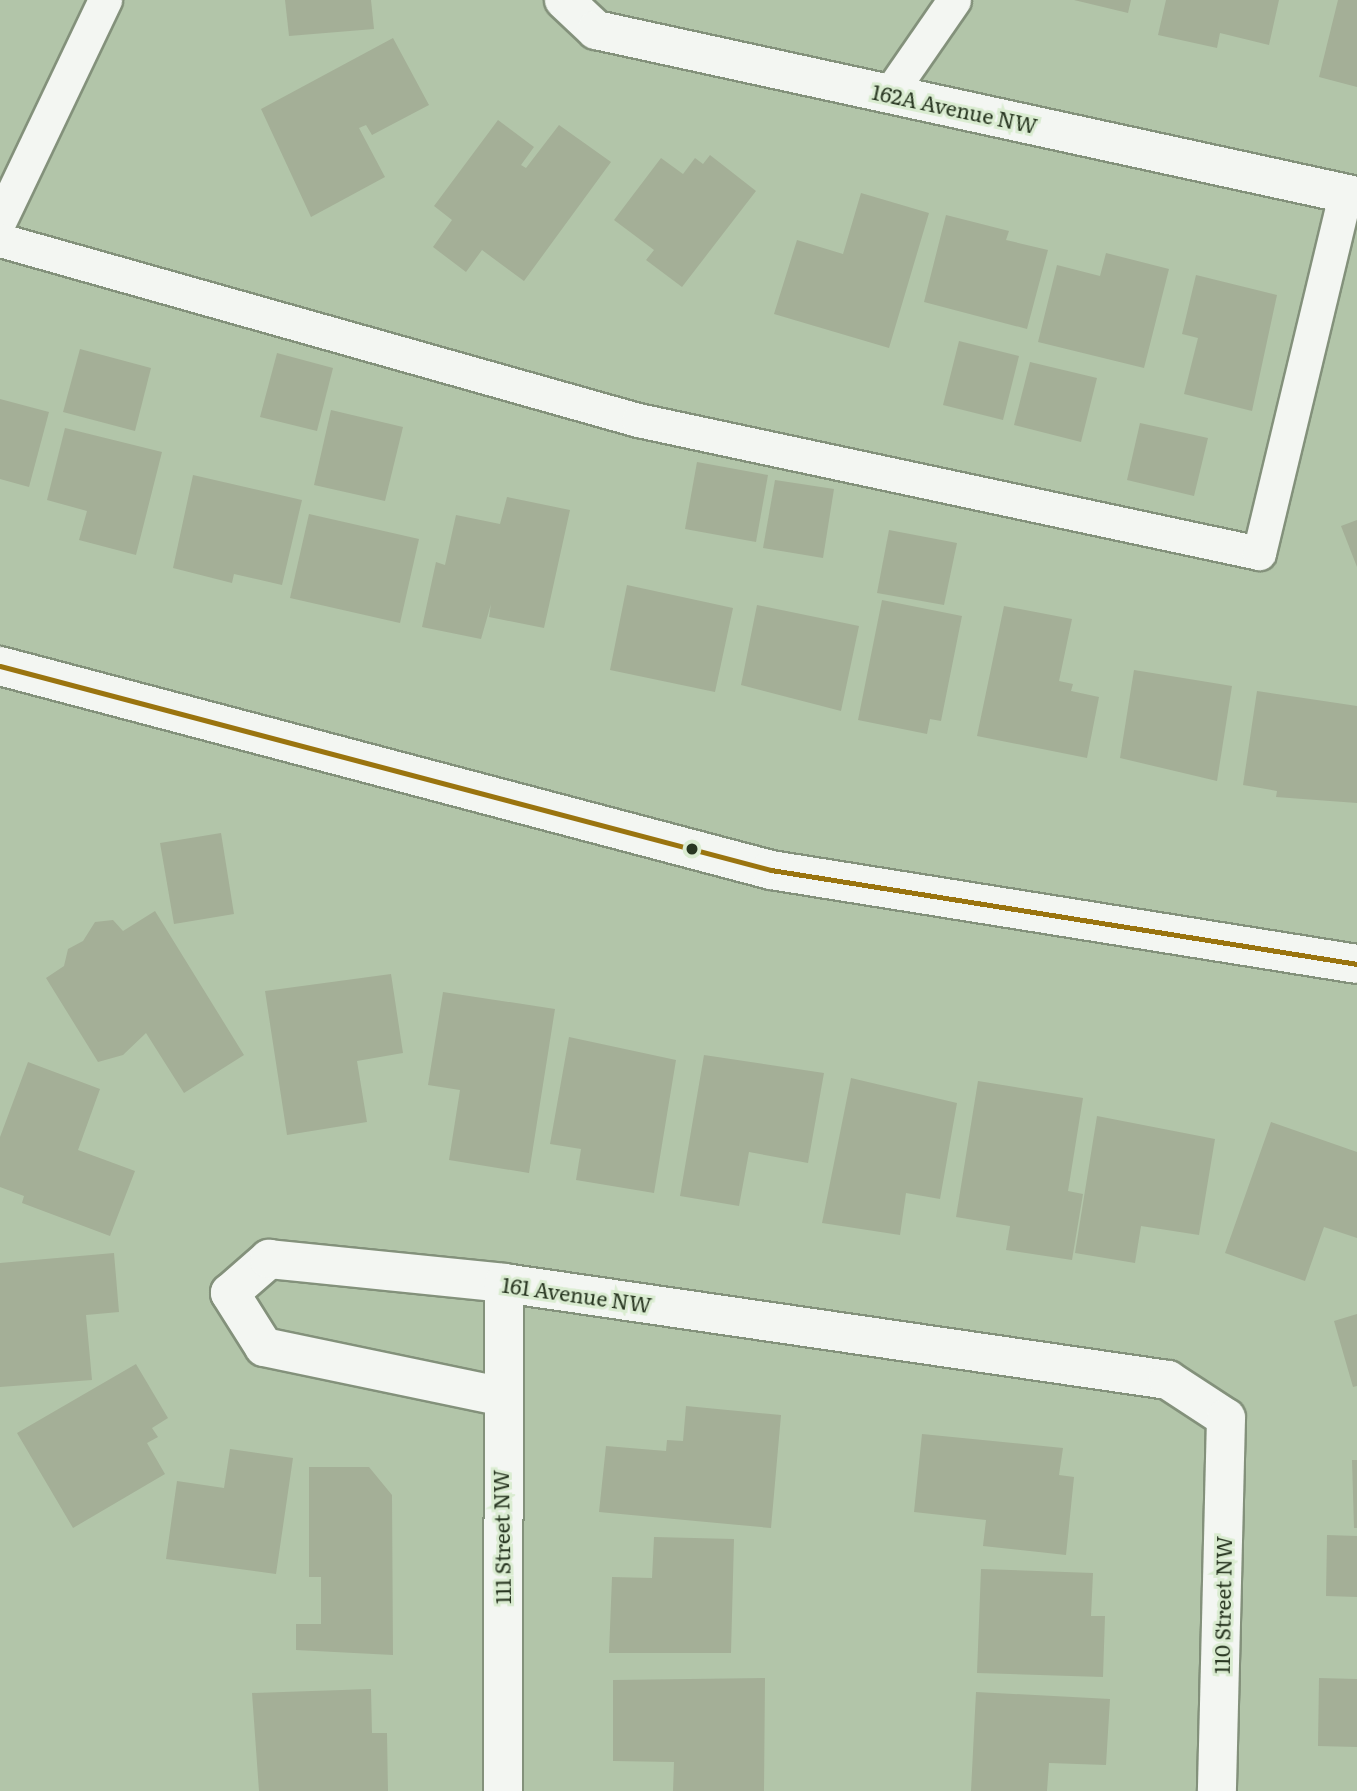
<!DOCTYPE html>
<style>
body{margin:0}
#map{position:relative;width:1357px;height:1791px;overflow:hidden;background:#b2c5a9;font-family:Literata,serif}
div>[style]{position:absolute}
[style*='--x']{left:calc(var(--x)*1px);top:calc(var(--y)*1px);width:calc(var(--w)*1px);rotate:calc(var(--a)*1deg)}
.building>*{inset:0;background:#a4af97}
.roads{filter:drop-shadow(2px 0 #83917b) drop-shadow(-2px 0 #83917b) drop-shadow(0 2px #83917b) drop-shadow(0 -2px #83917b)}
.service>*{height:33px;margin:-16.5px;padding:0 16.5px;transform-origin:16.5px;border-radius:16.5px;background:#f3f6f2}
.minor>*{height:38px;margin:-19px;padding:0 19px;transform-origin:19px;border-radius:19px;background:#f3f6f2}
.tertiary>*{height:38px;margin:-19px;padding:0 19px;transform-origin:19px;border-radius:19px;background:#f3f6f2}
.bus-1>*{height:5px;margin:-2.5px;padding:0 2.5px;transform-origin:2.5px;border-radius:2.5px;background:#9a740f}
.dots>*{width:19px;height:19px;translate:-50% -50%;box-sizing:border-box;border:4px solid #daecd1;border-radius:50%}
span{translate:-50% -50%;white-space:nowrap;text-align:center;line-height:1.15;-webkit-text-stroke:6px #daecd1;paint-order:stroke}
.street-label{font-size:21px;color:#293722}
</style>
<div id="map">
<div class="building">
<i style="clip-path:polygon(285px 0,371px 0,374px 29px,289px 36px)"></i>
<i style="clip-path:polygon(1074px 0,1131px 0,1128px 13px)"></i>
<i style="clip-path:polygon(1166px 0,1279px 0,1269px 45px,1220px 33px,1217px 48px,1158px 35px)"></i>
<i style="clip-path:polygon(1338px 0,1357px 0,1357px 87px,1319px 77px)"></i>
<i style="clip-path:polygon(393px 38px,429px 105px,372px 135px,366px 125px,359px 128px,385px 177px,311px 217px,261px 109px)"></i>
<i style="clip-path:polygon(498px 120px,534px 147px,521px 165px,526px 168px,559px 125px,611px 162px,524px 281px,482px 250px,466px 272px,433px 247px,452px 220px,434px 206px)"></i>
<i style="clip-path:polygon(710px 155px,756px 191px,682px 287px,646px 260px,654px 250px,614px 220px,661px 158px,683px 174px,695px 158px,703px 164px)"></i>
<i style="clip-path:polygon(861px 193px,929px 213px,889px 348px,774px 314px,797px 240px,843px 254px)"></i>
<i style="clip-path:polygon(946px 215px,1009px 231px,1006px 240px,1048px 250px,1027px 329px,924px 302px)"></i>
<i style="clip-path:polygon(1106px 253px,1169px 269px,1144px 368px,1038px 342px,1057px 265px,1100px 276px)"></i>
<i style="clip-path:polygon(1196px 275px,1277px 295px,1252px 411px,1184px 394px,1198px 338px,1182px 334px)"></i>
<i style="clip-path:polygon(959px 341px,1019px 356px,1003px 420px,943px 405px)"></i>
<i style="clip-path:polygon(80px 349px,151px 368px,135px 431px,63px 412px)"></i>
<i style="clip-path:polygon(277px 353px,333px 368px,317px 431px,260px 417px)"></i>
<i style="clip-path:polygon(1030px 362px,1097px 378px,1081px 442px,1014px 425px)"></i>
<i style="clip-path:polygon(0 399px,49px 412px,29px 487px,0 479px)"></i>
<i style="clip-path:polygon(331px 410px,403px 427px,385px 501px,314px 485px)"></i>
<i style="clip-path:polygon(1140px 423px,1208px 438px,1194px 496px,1127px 480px)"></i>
<i style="clip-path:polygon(65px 428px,162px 452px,136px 555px,79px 540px,87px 511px,47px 500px)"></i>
<i style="clip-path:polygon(697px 462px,768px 475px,756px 542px,685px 529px)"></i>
<i style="clip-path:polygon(193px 475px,302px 500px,282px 585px,234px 574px,232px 583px,173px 568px)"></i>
<i style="clip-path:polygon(775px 480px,834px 489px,823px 558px,763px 548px)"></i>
<i style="clip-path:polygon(507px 497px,570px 510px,544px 628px,489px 617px,491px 604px,481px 639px,422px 627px,436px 562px,445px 565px,456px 515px,500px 524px)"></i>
<i style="clip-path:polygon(309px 514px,419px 539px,400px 623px,290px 598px)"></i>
<i style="clip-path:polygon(1357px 520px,1357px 567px,1341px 526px)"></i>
<i style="clip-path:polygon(889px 530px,957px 543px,944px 605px,877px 593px)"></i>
<i style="clip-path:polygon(627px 585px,733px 608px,715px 692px,610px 670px)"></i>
<i style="clip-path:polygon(882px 600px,962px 616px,941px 721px,930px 719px,927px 734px,858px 720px)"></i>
<i style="clip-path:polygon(757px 605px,859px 626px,841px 711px,741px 685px)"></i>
<i style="clip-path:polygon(1004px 606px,1072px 619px,1059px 681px,1073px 684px,1071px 691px,1099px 697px,1087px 758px,977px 736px)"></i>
<i style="clip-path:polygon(1134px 670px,1232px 686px,1217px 781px,1120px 758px)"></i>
<i style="clip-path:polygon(1257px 691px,1357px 706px,1357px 803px,1276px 797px,1277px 791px,1243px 785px)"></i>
<i style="clip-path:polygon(221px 833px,234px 914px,174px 924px,160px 843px)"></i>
<i style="clip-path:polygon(155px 911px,244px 1055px,184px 1093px,146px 1033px,123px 1055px,98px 1062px,46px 978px,64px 966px,68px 949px,83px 941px,95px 922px,113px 920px,123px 931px)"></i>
<i style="clip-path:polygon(391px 974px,403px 1053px,357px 1061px,367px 1122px,287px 1135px,265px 991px)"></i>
<i style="clip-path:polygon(443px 992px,555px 1009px,529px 1173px,449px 1160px,460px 1090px,428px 1085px)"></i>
<i style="clip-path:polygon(569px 1037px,676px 1060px,654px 1193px,576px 1180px,581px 1149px,550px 1144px)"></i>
<i style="clip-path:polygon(704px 1055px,824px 1073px,808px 1163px,749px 1152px,739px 1206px,680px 1196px)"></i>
<i style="clip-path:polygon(28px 1062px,100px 1089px,78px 1150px,135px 1171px,110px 1236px,22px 1203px,24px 1196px,0 1187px,0 1137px)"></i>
<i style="clip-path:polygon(851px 1078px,957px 1103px,940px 1199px,906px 1193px,900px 1235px,822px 1223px)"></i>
<i style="clip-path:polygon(978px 1081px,1083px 1098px,1068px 1191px,1083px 1194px,1072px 1260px,1006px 1250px,1010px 1226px,956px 1217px)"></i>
<i style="clip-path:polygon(1097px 1116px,1215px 1139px,1199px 1235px,1141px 1226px,1135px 1263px,1075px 1253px)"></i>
<i style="clip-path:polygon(1271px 1122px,1357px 1152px,1357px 1238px,1324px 1227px,1305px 1281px,1225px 1253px)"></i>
<i style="clip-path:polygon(114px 1253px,119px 1312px,86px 1315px,92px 1380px,0 1387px,0 1263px)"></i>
<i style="clip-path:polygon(1357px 1314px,1357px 1386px,1353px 1387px,1334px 1321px)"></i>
<i style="clip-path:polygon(136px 1364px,168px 1418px,152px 1428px,158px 1437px,147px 1443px,165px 1474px,73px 1528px,17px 1433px)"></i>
<i style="clip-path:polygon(686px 1406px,781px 1415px,771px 1528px,599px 1512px,606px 1446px,666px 1451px,667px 1440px,683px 1441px)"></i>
<i style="clip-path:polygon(922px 1434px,1063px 1448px,1059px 1475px,1074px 1477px,1066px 1555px,983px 1546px,986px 1520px,914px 1512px)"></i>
<i style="clip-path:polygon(230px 1449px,293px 1458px,276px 1574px,166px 1559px,177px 1481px,224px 1488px)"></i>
<i style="clip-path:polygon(1352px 1460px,1357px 1460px,1357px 1528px,1354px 1528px)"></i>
<i style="clip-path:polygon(309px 1467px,369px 1467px,392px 1495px,393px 1655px,296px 1650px,296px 1624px,321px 1624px,321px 1577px,309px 1577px)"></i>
<i style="clip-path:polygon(1327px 1535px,1357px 1536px,1357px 1597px,1326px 1596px)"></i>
<i style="clip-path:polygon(654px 1537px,734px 1539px,731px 1653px,609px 1653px,612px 1577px,652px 1578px)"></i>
<i style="clip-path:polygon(981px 1569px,1093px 1573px,1091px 1616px,1105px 1616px,1103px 1677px,977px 1673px)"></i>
<i style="clip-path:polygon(765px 1678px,764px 1791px,673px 1791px,674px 1762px,613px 1761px,613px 1680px)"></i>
<i style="clip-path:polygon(1319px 1678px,1357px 1679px,1357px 1747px,1318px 1746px)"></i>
<i style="clip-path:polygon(371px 1689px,372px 1733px,387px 1733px,388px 1791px,259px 1791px,252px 1693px)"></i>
<i style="clip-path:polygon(976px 1692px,1110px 1699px,1106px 1765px,1049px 1763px,1047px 1791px,971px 1791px)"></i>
</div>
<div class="roads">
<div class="service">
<i style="--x:889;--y:94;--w:114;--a:-55.3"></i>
<i style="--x:0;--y:220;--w:244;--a:-64.5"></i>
<i style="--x:0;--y:240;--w:663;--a:15.76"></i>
<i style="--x:638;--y:420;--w:635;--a:12.09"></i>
<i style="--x:1259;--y:553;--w:369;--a:-76.5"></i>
</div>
<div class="minor">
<i style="--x:564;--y:0;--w:44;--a:43.2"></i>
<i style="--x:596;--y:30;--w:779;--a:12.31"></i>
<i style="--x:499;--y:1396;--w:240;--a:-168.2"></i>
<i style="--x:264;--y:1347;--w:64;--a:-122.2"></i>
<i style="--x:230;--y:1293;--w:52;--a:-41.1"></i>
<i style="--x:269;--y:1259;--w:236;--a:5.8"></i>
<i style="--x:504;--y:1283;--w:671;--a:8.31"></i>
<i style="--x:1168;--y:1380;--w:69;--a:33.2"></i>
<i style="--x:1226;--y:1418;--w:373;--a:91.4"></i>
<i style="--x:503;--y:1791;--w:508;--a:-89.89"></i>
</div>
<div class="tertiary">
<i style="--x:0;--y:666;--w:798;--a:14.82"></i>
<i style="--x:771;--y:870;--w:593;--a:9.11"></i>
</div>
</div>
<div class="bus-1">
<i style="--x:0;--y:666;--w:798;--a:14.82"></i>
<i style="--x:771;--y:870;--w:593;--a:9.11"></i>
</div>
<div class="dots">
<i style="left:692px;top:849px;background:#293722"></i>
</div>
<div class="street-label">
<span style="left:955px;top:108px;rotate:12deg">162A Avenue NW</span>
<span style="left:577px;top:1294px;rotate:8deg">161 Avenue NW</span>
<span style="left:501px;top:1537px;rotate:-91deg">111 Street NW</span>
<span style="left:1222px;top:1605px;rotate:-89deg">110 Street NW</span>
</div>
</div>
